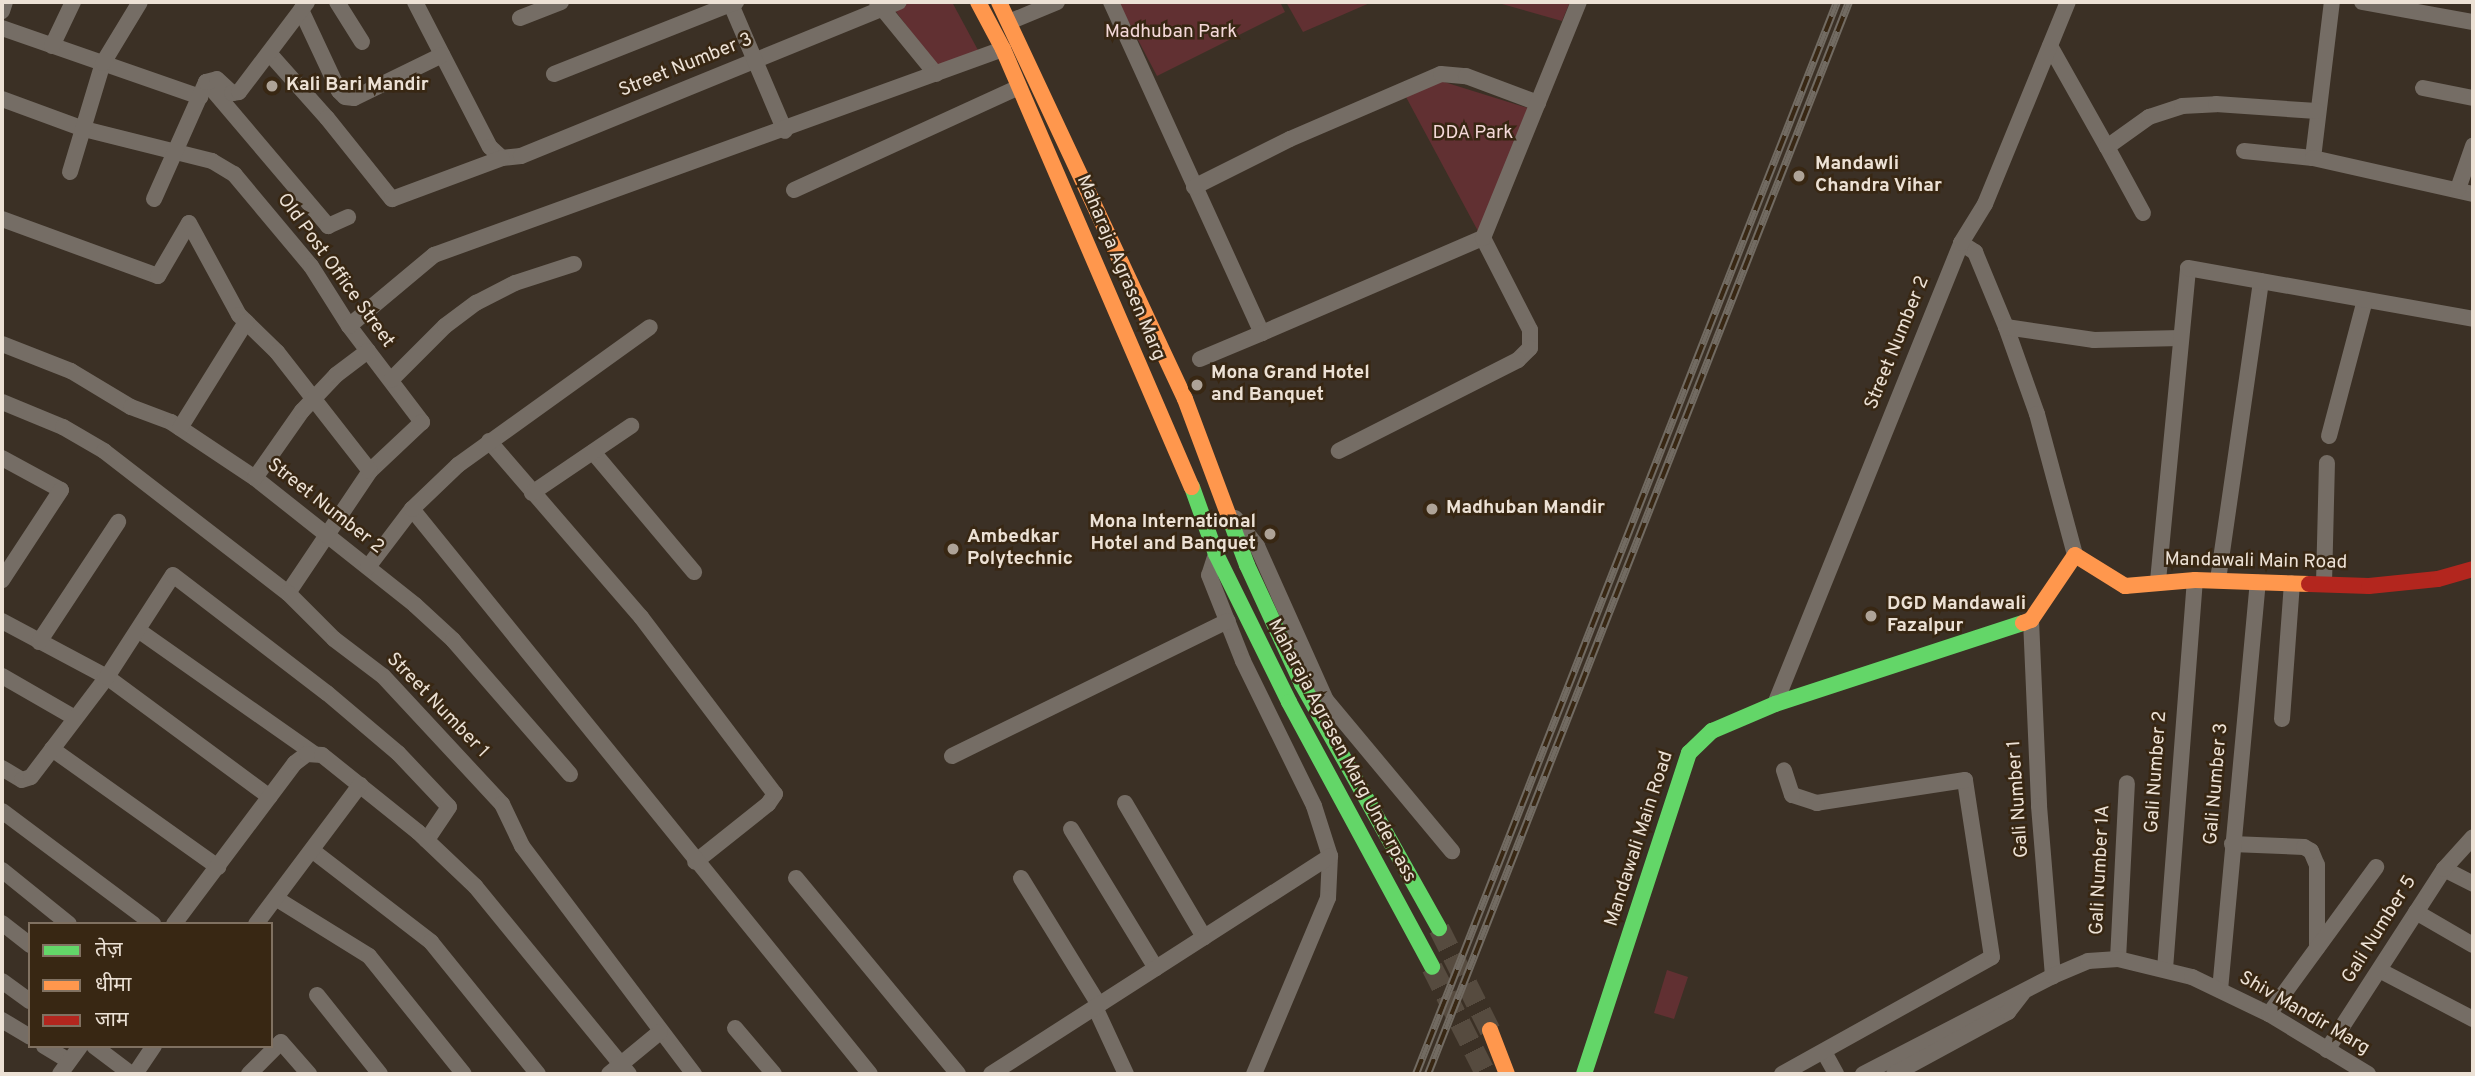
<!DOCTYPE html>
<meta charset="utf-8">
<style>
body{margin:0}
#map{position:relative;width:2475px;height:1076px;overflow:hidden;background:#3b3025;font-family:Overpass,"Noto Sans Devanagari",sans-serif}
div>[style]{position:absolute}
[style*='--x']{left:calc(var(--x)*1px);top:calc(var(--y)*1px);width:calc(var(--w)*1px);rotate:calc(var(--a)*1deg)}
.green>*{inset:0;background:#613032}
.secondary-tunnel>*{height:21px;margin-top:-10.5px;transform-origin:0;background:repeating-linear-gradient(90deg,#564b3f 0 21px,transparent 0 31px)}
.street>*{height:16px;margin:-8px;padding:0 8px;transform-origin:8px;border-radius:8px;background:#756d65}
.fast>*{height:16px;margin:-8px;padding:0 8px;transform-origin:8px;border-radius:8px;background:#63d668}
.slow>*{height:16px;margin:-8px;padding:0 8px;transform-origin:8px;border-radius:8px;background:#ff974d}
.jam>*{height:16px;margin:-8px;padding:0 8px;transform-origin:8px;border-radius:8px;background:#b3261e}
.rail>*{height:8px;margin-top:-4px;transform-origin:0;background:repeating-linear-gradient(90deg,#382713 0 16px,#726b62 0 32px);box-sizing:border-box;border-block:2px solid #726b62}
.dots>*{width:19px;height:19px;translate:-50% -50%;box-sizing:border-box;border:4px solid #382713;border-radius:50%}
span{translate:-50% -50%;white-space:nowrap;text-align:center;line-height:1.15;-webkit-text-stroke:5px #382713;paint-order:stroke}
.park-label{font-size:19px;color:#f4d8d8}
.street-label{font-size:19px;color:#ece1d5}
.poi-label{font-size:19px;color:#ece1d5;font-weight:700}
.left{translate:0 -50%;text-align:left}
.right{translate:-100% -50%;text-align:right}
.frame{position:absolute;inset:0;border:4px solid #ece1d5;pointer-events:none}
.legend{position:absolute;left:28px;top:922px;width:245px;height:126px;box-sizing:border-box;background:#382713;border:2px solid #807161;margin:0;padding:9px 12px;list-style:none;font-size:21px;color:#ece1d5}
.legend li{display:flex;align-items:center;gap:14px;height:35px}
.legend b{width:35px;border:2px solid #807161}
</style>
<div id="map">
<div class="green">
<i style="clip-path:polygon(910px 2px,952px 2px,979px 52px,938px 68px,894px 9px)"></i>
<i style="clip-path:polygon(1118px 2px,1280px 2px,1285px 12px,1157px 76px)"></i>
<i style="clip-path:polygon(1286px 2px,1372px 2px,1303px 32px)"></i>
<i style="clip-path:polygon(1495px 2px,1570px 2px,1562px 21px)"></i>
<i style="clip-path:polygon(1441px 81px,1528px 108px,1479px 233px,1406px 97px)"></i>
<i style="clip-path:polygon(1667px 970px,1688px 977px,1674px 1019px,1654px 1013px)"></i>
</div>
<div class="secondary-tunnel">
<i style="--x:1439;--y:928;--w:114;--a:63.4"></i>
<i style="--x:1432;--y:967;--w:120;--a:63.2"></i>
</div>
<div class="street">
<i style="--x:337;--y:2;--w:47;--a:58"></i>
<i style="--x:415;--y:2;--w:163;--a:62.7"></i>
<i style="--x:490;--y:147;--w:16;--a:43"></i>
<i style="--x:502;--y:158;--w:19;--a:-6"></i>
<i style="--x:521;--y:156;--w:408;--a:-22.2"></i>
<i style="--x:730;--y:2;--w:140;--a:66.9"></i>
<i style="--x:877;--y:2;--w:93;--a:50.7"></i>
<i style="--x:1111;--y:2;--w:364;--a:65.5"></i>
<i style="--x:1262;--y:333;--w:241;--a:-23.3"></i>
<i style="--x:1483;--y:238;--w:103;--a:62.9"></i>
<i style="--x:1530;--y:330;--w:18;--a:90"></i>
<i style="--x:1530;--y:348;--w:17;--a:135"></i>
<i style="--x:1518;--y:360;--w:201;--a:153.1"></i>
<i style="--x:2362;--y:2;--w:113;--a:10.2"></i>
<i style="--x:301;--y:10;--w:89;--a:64.9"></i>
<i style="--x:339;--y:91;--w:8;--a:45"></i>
<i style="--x:345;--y:97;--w:9;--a:6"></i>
<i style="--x:354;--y:98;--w:98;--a:-26"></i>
<i style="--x:2;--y:11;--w:9;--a:-72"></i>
<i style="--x:520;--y:18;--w:44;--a:-21.3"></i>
<i style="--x:1009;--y:22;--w:52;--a:-22.6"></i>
<i style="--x:2;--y:28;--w:210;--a:19.2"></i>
<i style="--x:52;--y:46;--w:49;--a:-64.5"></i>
<i style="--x:2050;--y:46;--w:116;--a:60.6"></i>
<i style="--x:269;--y:53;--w:87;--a:48.3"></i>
<i style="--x:327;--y:118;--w:104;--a:51.3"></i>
<i style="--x:392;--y:199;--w:117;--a:-20.4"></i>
<i style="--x:554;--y:74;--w:196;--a:-21.6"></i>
<i style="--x:206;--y:82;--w:189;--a:49.7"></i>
<i style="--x:328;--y:226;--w:22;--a:-24"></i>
<i style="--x:2423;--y:88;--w:51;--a:11.3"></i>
<i style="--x:2;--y:99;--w:87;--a:20.1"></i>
<i style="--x:84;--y:129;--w:132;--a:14"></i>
<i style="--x:212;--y:161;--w:26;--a:31"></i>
<i style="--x:234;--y:174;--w:120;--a:50.1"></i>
<i style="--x:311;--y:266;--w:71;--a:57.7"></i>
<i style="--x:349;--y:326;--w:121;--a:52.8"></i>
<i style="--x:422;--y:422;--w:71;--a:136.7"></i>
<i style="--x:370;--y:471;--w:147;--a:123.9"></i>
<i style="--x:2244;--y:151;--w:69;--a:5.8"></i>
<i style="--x:2313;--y:158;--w:157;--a:-83.1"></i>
<i style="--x:2313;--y:158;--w:164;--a:12.7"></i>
<i style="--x:70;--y:172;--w:114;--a:-73.2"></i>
<i style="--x:103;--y:63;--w:71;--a:-58.8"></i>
<i style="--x:1194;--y:187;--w:107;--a:-26.6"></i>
<i style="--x:1290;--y:139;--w:164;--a:-23.3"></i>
<i style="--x:1441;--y:74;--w:25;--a:5"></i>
<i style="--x:1466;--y:76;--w:77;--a:20.6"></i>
<i style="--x:2458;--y:189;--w:46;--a:-70.8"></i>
<i style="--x:794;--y:190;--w:247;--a:-24.6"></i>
<i style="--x:154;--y:199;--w:128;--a:-66"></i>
<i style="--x:206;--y:82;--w:11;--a:-15"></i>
<i style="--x:217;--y:79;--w:21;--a:43"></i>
<i style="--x:232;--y:93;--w:7;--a:-8"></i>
<i style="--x:239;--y:92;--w:113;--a:-52.9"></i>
<i style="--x:2143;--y:213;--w:75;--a:-118.6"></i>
<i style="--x:2107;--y:147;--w:52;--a:-35.5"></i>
<i style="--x:2149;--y:117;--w:35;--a:-18"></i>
<i style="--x:2182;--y:106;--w:34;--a:-3"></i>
<i style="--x:2216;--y:104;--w:101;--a:4"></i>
<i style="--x:2;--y:219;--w:166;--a:20.1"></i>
<i style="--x:158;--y:276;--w:61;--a:-59.7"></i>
<i style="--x:189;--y:223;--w:105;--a:61.5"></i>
<i style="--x:239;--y:315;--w:53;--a:44.2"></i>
<i style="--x:277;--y:352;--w:151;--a:52"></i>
<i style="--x:1483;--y:238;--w:255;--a:-67.9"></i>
<i style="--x:1961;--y:243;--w:17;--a:33"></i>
<i style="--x:1975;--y:252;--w:81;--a:67.5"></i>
<i style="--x:2006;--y:327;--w:92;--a:70.4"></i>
<i style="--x:2037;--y:414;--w:146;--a:74.9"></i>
<i style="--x:349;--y:326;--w:111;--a:-39.9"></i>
<i style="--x:434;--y:255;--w:605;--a:-19.9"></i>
<i style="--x:2006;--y:327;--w:89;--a:8.4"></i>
<i style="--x:2094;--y:340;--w:87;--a:-1.3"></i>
<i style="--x:2;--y:344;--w:74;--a:21.4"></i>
<i style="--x:71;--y:371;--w:70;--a:31"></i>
<i style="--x:131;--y:407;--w:43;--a:20.6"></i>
<i style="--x:171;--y:422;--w:101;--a:33.7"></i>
<i style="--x:255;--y:478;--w:204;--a:38.4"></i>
<i style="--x:415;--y:605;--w:52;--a:42.6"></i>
<i style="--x:453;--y:640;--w:178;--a:48.9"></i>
<i style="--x:1200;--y:359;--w:67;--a:-22.8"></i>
<i style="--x:391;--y:380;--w:76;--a:-45"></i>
<i style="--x:445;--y:326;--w:39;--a:-37"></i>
<i style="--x:476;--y:303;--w:44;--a:-27.1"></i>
<i style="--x:515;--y:283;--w:62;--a:-17.9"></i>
<i style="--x:2;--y:402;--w:66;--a:22.3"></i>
<i style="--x:63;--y:427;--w:48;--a:30.3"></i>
<i style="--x:104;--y:451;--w:232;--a:37.7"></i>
<i style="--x:288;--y:593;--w:65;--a:45"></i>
<i style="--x:334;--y:639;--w:61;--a:37.1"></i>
<i style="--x:383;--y:676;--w:175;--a:47.1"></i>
<i style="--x:502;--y:804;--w:47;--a:64.5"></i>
<i style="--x:522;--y:846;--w:286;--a:53"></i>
<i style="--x:180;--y:428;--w:125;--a:-58.1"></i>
<i style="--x:2329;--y:436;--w:141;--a:-75.2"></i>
<i style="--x:489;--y:441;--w:233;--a:49.2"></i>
<i style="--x:641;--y:617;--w:222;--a:52.9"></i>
<i style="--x:775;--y:794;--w:12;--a:125"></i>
<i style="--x:768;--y:804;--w:93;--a:141.5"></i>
<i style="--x:593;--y:452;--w:157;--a:49.9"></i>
<i style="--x:2;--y:458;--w:67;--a:28.5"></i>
<i style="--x:61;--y:490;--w:108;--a:123.2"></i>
<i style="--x:255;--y:478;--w:82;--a:-55"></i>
<i style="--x:302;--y:411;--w:50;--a:-46.6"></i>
<i style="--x:336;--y:375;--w:40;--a:-37"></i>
<i style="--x:532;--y:493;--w:120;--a:-34.1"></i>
<i style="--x:412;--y:509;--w:727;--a:50.97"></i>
<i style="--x:1235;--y:518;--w:36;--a:52"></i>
<i style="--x:1257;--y:546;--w:169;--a:65.9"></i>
<i style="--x:1326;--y:700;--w:197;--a:50.2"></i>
<i style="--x:1216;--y:554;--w:22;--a:108"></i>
<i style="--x:1209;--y:575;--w:92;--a:68.4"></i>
<i style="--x:1243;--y:661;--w:161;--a:63.9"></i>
<i style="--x:1314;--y:806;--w:52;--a:72.3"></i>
<i style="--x:1330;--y:856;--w:42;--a:92.7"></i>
<i style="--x:1328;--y:898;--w:191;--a:112.8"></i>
<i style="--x:368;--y:567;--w:73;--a:-52.8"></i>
<i style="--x:412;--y:509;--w:64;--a:-43.7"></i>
<i style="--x:458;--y:465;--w:236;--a:-35.7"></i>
<i style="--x:2218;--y:580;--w:302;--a:-81.8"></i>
<i style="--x:2158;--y:581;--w:314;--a:-84.5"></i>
<i style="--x:2188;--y:268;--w:290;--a:10.1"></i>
<i style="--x:2324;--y:584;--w:121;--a:-88.6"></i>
<i style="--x:2031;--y:620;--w:186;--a:87.5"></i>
<i style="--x:2039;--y:806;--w:171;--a:85.3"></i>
<i style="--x:2;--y:621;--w:119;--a:28.1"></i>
<i style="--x:107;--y:677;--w:202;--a:36.4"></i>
<i style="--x:138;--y:630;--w:214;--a:35.1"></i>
<i style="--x:39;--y:642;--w:144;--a:-56.6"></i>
<i style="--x:2;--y:676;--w:84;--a:29.9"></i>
<i style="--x:1775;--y:704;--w:497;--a:-68"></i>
<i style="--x:1961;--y:243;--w:46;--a:-58.4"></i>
<i style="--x:1985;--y:204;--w:218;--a:-67.7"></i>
<i style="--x:2282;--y:719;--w:136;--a:-85.8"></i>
<i style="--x:52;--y:749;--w:204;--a:35.4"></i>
<i style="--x:952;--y:756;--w:307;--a:-26.1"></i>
<i style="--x:2;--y:768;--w:23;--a:31"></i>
<i style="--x:22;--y:780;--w:9;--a:-18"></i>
<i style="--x:31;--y:777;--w:126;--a:-52.8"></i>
<i style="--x:107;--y:677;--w:121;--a:-57.1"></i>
<i style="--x:173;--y:575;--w:194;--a:37.5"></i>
<i style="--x:327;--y:693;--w:93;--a:40.2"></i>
<i style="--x:398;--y:753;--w:74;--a:46.6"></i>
<i style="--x:449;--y:807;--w:40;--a:124"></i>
<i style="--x:1125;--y:803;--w:156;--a:59.5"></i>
<i style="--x:2;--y:811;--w:189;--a:36.8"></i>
<i style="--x:1071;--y:829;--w:163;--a:58.6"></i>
<i style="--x:2232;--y:844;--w:72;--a:2.4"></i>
<i style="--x:2304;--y:847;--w:8;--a:30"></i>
<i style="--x:2311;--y:851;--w:15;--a:67"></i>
<i style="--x:2317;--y:865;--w:83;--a:90"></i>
<i style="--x:313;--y:851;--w:149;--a:37.6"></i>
<i style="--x:431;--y:942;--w:170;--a:51"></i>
<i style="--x:2444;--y:869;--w:33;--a:27"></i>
<i style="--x:2;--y:870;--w:86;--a:38.9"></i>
<i style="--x:796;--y:878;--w:254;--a:50.4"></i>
<i style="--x:1021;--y:878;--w:149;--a:58.4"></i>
<i style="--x:277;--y:899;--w:108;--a:31.8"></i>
<i style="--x:369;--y:956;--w:151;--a:51.2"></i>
<i style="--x:2416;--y:912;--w:66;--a:30.1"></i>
<i style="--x:2;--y:923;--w:36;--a:38"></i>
<i style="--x:174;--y:924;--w:201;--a:-53.1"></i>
<i style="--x:295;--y:763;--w:15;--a:-37"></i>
<i style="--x:307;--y:754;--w:15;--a:4"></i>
<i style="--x:322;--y:755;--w:123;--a:38.7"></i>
<i style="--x:418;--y:832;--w:79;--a:43.5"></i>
<i style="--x:475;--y:886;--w:243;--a:50.7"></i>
<i style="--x:256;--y:924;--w:174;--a:-53.2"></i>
<i style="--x:2118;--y:959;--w:176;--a:-87.1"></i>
<i style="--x:2165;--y:969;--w:390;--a:-85.6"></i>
<i style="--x:2381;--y:971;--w:104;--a:27.6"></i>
<i style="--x:2;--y:981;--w:34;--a:36"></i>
<i style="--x:2220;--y:990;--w:409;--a:-84.7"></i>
<i style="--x:317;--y:995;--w:101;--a:51.4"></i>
<i style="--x:1095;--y:1007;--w:74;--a:65.2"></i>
<i style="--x:2269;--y:1014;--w:182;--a:-53.9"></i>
<i style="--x:2;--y:1020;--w:33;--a:31"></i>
<i style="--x:735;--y:1028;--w:60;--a:49.7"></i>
<i style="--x:44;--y:1046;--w:29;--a:31"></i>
<i style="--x:94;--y:1046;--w:46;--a:37.1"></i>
<i style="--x:2327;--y:1050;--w:216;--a:-57.1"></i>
<i style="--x:2444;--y:869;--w:43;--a:-47.8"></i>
<i style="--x:1824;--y:1052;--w:25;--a:61"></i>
<i style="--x:60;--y:1074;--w:34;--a:-54"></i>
<i style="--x:135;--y:1074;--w:34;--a:-56"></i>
<i style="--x:249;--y:1074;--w:45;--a:-45"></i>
<i style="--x:281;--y:1042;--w:43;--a:48.8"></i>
<i style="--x:609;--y:1074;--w:66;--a:-39.5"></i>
<i style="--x:991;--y:1074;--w:403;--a:-32.7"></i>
<i style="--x:1782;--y:1074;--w:240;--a:-29.1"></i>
<i style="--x:1992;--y:957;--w:179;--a:-98.7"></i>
<i style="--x:1965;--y:780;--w:150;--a:171.2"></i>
<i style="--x:1817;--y:803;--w:26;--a:-162"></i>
<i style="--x:1792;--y:795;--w:26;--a:-108"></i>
<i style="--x:1863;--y:1074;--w:214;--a:-27.3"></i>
<i style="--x:2053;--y:976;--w:38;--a:-23"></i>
<i style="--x:2088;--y:961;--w:30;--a:-4"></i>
<i style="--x:2118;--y:959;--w:76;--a:13.7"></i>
<i style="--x:2192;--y:977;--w:85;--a:25.7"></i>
<i style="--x:2269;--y:1014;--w:116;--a:31.2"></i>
<i style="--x:1894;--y:1074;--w:130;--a:-28.5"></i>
<i style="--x:2008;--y:1012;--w:23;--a:-52"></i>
</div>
<div class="fast">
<i style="--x:1192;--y:487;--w:71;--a:70.3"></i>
<i style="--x:1216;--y:554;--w:165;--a:63.7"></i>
<i style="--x:1289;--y:702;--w:301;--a:61.6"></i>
<i style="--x:1231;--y:522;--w:46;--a:69.6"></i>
<i style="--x:1247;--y:565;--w:131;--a:65.2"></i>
<i style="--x:1302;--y:684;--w:280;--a:60.7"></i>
<i style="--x:1584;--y:1074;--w:338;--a:-71.9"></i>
<i style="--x:1689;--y:753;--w:32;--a:-44"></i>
<i style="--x:1712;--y:731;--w:69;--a:-23.2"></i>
<i style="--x:1775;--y:704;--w:261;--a:-18.1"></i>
</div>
<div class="slow">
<i style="--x:978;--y:2;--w:53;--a:62"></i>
<i style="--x:1003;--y:49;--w:477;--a:66.7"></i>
<i style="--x:999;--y:2;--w:438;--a:64.9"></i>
<i style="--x:1185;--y:399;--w:131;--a:69.5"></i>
<i style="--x:2023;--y:623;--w:9;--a:-21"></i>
<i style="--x:2031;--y:620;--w:78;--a:-55.9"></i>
<i style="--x:2075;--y:555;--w:59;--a:31.8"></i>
<i style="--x:2125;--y:586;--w:70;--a:-4.9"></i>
<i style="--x:2195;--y:580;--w:114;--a:2"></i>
<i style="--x:1490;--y:1030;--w:47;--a:68.9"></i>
</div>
<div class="jam">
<i style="--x:2309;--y:584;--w:60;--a:1.9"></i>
<i style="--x:2369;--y:586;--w:69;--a:-5.8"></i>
<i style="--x:2438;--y:579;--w:36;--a:-16"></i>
</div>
<div class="rail">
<i style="--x:1416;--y:1074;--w:1152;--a:-68.56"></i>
<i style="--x:1428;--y:1074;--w:1152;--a:-68.56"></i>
</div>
<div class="dots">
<i style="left:272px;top:86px;background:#aea397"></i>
<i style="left:1799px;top:176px;background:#aea397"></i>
<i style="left:1197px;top:385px;background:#aea397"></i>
<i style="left:1432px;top:509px;background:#aea397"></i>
<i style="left:1270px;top:534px;background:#aea397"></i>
<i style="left:953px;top:549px;background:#aea397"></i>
<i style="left:1871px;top:616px;background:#aea397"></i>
</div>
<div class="park-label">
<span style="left:1171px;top:33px">Madhuban Park</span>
<span style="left:1473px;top:134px">DDA Park</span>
</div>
<div class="street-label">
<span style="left:686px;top:66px;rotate:-22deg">Street Number 3</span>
<span style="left:1120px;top:268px;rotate:67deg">Maharaja Agrasen Marg</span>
<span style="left:335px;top:271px;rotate:54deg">Old Post Office Street</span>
<span style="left:1898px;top:343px;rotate:-68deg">Street Number 2</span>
<span style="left:325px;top:507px;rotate:38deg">Street Number 2</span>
<span style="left:2256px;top:562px;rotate:1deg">Mandawali Main Road</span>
<span style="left:437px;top:706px;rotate:46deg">Street Number 1</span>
<span style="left:1341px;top:751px;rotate:62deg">Maharaja Agrasen Marg Underpass</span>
<span style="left:2157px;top:772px;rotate:-86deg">Gali Number 2</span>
<span style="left:2217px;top:784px;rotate:-85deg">Gali Number 3</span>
<span style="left:2019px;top:799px;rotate:-94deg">Gali Number 1</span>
<span style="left:1640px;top:839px;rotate:-72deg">Mandawali Main Road</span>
<span style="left:2101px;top:870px;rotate:-87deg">Gali Number 1A</span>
<span style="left:2380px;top:930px;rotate:-58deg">Gali Number 5</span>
<span style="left:2304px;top:1014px;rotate:30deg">Shiv Mandir Marg</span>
</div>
<div class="poi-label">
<span class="left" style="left:286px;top:86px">Kali Bari Mandir</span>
<span class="left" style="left:1815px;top:176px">Mandawli<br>Chandra Vihar</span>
<span class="left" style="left:1211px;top:385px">Mona Grand Hotel<br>and Banquet</span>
<span class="left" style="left:1446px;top:509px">Madhuban Mandir</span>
<span class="right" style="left:1256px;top:534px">Mona International<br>Hotel and Banquet</span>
<span class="left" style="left:967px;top:549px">Ambedkar<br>Polytechnic</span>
<span class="left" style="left:1887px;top:616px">DGD Mandawali<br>Fazalpur</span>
</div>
<div class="frame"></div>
<ul class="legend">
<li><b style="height:9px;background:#63d668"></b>तेज़</li>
<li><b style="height:9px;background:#ff974d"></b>धीमा</li>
<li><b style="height:9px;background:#b3261e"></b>जाम</li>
</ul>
</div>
